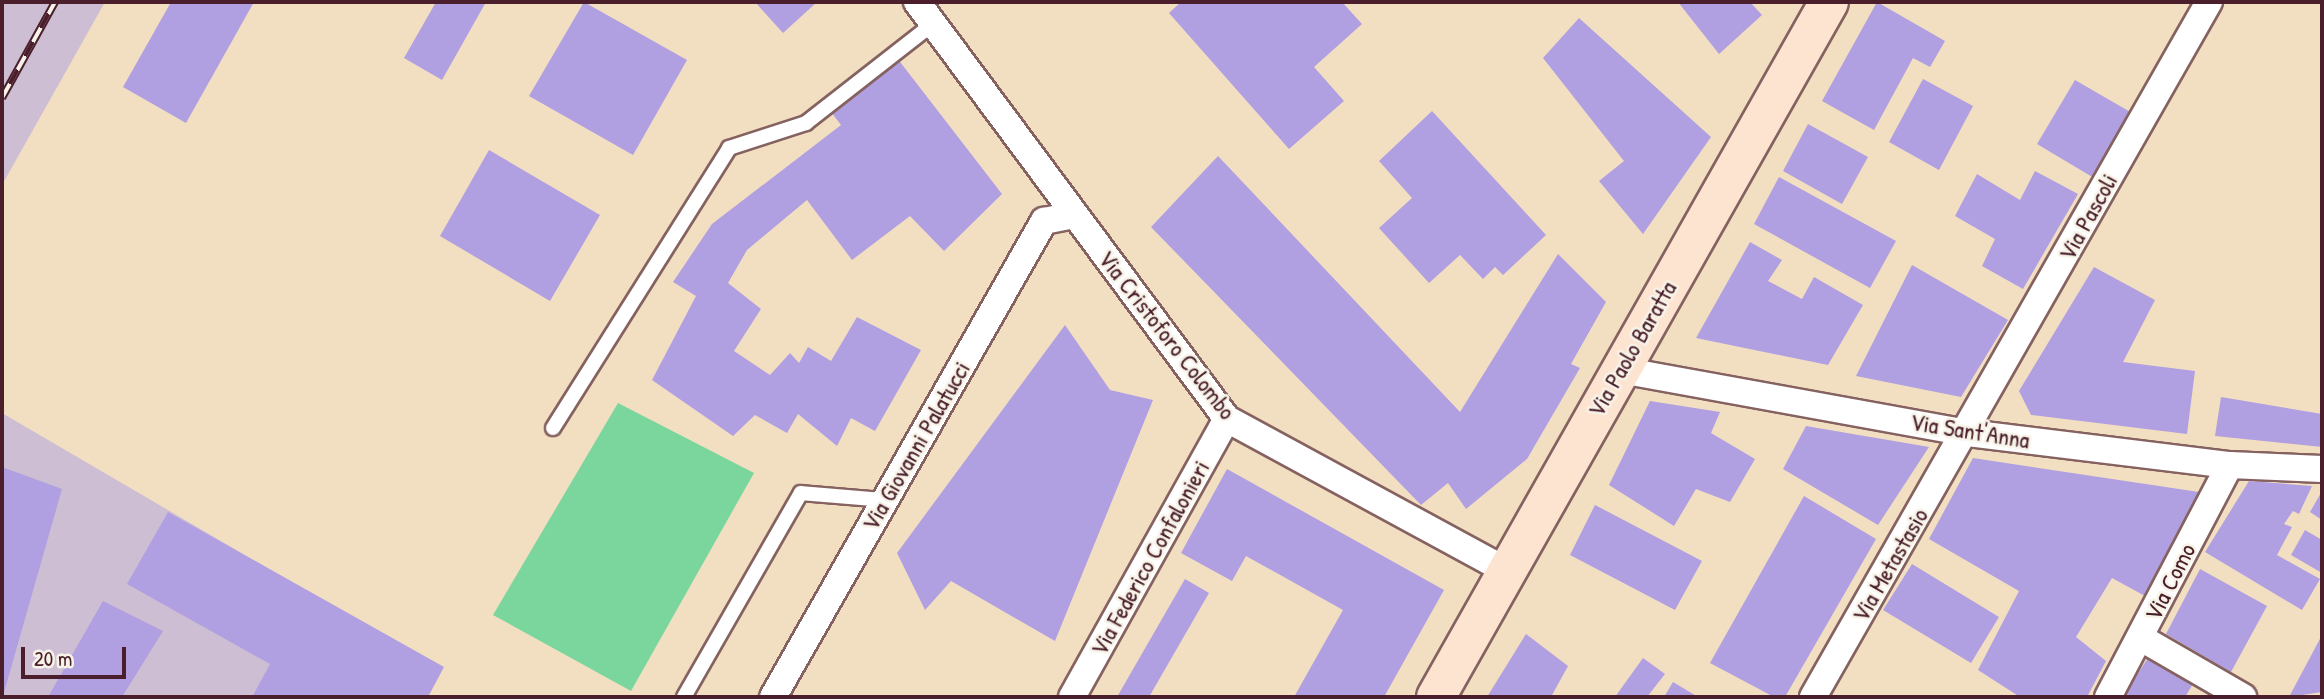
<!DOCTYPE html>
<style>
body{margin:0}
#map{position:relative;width:2324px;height:699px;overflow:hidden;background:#f2dfc2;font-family:"Patrick Hand",sans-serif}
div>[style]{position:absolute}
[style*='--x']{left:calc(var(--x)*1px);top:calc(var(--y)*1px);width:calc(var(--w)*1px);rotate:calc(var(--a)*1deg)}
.industrial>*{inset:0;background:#cdbed3}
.green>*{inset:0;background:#7bd69d}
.building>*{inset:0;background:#b09fe1}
.roads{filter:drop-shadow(2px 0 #856260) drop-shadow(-2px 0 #856260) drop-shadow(0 2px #856260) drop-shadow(0 -2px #856260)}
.service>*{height:14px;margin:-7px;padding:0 7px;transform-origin:7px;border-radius:7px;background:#fff}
.minor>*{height:26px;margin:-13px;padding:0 13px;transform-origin:13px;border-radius:13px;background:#fff}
.secondary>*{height:38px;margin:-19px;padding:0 19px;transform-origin:19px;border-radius:19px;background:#fde4d1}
.rail>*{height:8px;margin-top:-4px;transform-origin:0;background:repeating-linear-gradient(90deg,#f7f3e8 0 16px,#4a1f2b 0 32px);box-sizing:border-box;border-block:2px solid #4a1f2b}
span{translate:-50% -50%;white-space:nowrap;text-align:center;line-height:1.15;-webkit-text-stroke:5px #f7f3e8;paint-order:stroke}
.street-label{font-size:24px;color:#4a1f2b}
.frame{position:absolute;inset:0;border:4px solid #4a1f2b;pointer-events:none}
.scale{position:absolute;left:21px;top:647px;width:105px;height:32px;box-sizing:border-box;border:4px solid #4a1f2b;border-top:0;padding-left:9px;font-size:21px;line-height:24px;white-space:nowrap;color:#4a1f2b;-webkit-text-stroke:5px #f7f3e8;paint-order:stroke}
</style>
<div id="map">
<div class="industrial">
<i style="clip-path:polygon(2px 2px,105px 2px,2px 185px)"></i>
<i style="clip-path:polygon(2px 413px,310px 593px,252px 697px,2px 697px)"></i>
</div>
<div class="green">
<i style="clip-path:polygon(618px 403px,754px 473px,631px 691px,493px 615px)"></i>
</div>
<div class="building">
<i style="clip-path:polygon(171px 2px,254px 2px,186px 123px,123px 87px)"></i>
<i style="clip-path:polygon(436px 2px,486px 2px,442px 80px,404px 58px)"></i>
<i style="clip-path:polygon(584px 2px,687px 60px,633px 155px,529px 96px)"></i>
<i style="clip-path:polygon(755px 2px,817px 2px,783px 33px)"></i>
<i style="clip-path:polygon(1181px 2px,1342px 2px,1362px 24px,1314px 67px,1344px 101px,1289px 149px,1169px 13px)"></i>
<i style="clip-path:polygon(1678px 2px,1750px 2px,1762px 15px,1719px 54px)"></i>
<i style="clip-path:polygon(1877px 2px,1945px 41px,1930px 67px,1913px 58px,1874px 130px,1822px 101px)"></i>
<i style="clip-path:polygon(1579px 18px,1711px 137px,1643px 234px,1599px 181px,1624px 161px,1543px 58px)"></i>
<i style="clip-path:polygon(897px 58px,1002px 194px,944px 251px,910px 216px,852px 260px,807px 200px,747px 250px,728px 283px,761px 309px,734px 351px,770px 375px,790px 353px,799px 363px,808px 347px,831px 361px,857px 317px,921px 350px,875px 431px,851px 418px,837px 446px,798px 414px,787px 433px,755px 415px,733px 436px,652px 380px,696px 296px,673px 282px,712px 224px,841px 125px,831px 112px)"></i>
<i style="clip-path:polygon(1923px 79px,1973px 106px,1939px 170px,1889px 142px)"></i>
<i style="clip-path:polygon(2075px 80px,2132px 113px,2094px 178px,2037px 144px)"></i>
<i style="clip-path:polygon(1432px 111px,1546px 235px,1503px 275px,1495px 267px,1483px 279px,1460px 255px,1429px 283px,1379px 228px,1412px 198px,1379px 161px)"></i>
<i style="clip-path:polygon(1808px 124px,1868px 157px,1842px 204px,1783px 171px)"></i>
<i style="clip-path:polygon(489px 150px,600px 215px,550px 301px,440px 236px)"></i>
<i style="clip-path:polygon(1218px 156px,1460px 412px,1558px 254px,1606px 302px,1571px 364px,1580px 368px,1527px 459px,1466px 509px,1448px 483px,1421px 505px,1151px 227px)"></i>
<i style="clip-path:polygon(2035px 171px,2078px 194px,2023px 289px,1982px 266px,1995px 239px,1955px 216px,1977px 174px,2020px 200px)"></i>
<i style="clip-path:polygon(1779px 177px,1896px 241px,1870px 288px,1754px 224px)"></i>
<i style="clip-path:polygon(1750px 242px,1782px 260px,1768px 281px,1802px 299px,1814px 277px,1863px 305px,1828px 365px,1696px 338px)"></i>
<i style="clip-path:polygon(1912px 265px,2008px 320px,1961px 397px,1856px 376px)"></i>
<i style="clip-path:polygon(2094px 267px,2155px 300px,2123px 362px,2195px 371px,2187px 434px,2031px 415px,2019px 391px)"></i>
<i style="clip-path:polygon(1065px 325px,1110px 390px,1153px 400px,1055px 641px,951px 581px,925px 610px,897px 553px)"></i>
<i style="clip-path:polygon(2221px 397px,2322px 414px,2322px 447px,2215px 436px)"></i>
<i style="clip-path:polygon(1650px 401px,1720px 412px,1711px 433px,1755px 459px,1730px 502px,1696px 489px,1674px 526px,1609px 485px)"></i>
<i style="clip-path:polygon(1806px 426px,1929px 447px,1878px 525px,1783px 469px)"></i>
<i style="clip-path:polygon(1973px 458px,2199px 492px,2145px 596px,2112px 578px,2076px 637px,2106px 661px,2087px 697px,2020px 697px,1978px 670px,2019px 591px,1929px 539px)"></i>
<i style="clip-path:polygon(2px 467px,62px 489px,3px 696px,2px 696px)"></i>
<i style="clip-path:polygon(1227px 469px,1444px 590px,1384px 697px,1294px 697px,1343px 610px,1246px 556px,1232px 581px,1181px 553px)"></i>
<i style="clip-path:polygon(2249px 481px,2312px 486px,2299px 514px,2293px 511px,2284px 524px,2292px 527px,2277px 555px,2320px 579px,2302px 610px,2205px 552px)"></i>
<i style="clip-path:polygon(2322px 491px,2322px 520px,2310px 512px)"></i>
<i style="clip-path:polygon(1804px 496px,1876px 539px,1785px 697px,1774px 697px,1710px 663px)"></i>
<i style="clip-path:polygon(1595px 505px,1702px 561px,1675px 610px,1570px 555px)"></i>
<i style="clip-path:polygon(168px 512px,444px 667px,428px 697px,252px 697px,270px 664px,127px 584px)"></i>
<i style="clip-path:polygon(2305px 530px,2322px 540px,2322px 573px,2291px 555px)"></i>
<i style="clip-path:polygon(1912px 564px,1999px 617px,1971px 663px,1883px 610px)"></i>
<i style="clip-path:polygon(2200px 569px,2267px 606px,2231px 672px,2166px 634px)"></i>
<i style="clip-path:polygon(1185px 579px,1209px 593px,1149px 697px,1117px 697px)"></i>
<i style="clip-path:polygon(103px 601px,163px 631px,122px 697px,48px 697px)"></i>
<i style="clip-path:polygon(1526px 634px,1568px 666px,1551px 697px,1487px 697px)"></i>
<i style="clip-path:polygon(2322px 635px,2322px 692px,2289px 697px)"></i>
<i style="clip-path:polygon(1643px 658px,1665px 674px,1647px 697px,1615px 697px)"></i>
<i style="clip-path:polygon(2148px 658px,2193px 684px,2185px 697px,2122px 697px)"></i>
<i style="clip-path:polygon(1673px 682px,1698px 697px,1664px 697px)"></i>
</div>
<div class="roads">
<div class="service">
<i style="--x:553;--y:428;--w:331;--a:-57.8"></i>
<i style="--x:729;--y:148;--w:81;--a:-18"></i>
<i style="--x:806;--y:123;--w:157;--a:-38"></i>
<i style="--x:684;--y:697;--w:235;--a:-60.2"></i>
<i style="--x:801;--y:493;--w:84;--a:4.8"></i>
</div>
<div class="minor">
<i style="--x:917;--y:2;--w:520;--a:53.37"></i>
<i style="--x:1227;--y:419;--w:314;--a:28.5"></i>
<i style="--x:1621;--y:370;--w:353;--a:10.3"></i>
<i style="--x:1968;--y:433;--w:264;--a:7"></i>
<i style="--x:2230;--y:465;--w:92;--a:2.5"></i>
<i style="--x:2141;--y:638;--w:118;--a:30"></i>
<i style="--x:773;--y:697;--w:548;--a:-60.35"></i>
<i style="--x:1044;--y:221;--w:31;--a:-11"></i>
<i style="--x:1072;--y:697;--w:318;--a:-60.9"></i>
<i style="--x:1813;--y:697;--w:800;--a:-60.33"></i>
<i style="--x:2108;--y:697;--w:262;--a:-62.3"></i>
</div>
<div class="secondary">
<i style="--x:1436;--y:697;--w:798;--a:-60.51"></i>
</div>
</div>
<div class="rail">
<i style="--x:2;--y:98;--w:110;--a:-61.1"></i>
</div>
<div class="street-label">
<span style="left:2088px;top:217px;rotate:-61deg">Via Pascoli</span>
<span style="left:1167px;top:335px;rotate:52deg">Via Cristoforo Colombo</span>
<span style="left:1632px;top:349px;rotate:-60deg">Via Paolo Baratta</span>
<span style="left:1970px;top:431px;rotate:9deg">Via Sant'Anna</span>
<span style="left:916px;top:446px;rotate:-60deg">Via Giovanni Palatucci</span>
<span style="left:1150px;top:558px;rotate:-61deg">Via Federico Confalonieri</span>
<span style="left:1890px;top:565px;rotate:-60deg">Via Metastasio</span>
<span style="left:2170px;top:582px;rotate:-63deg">Via Como</span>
</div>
<div class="frame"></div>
<div class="scale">20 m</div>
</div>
